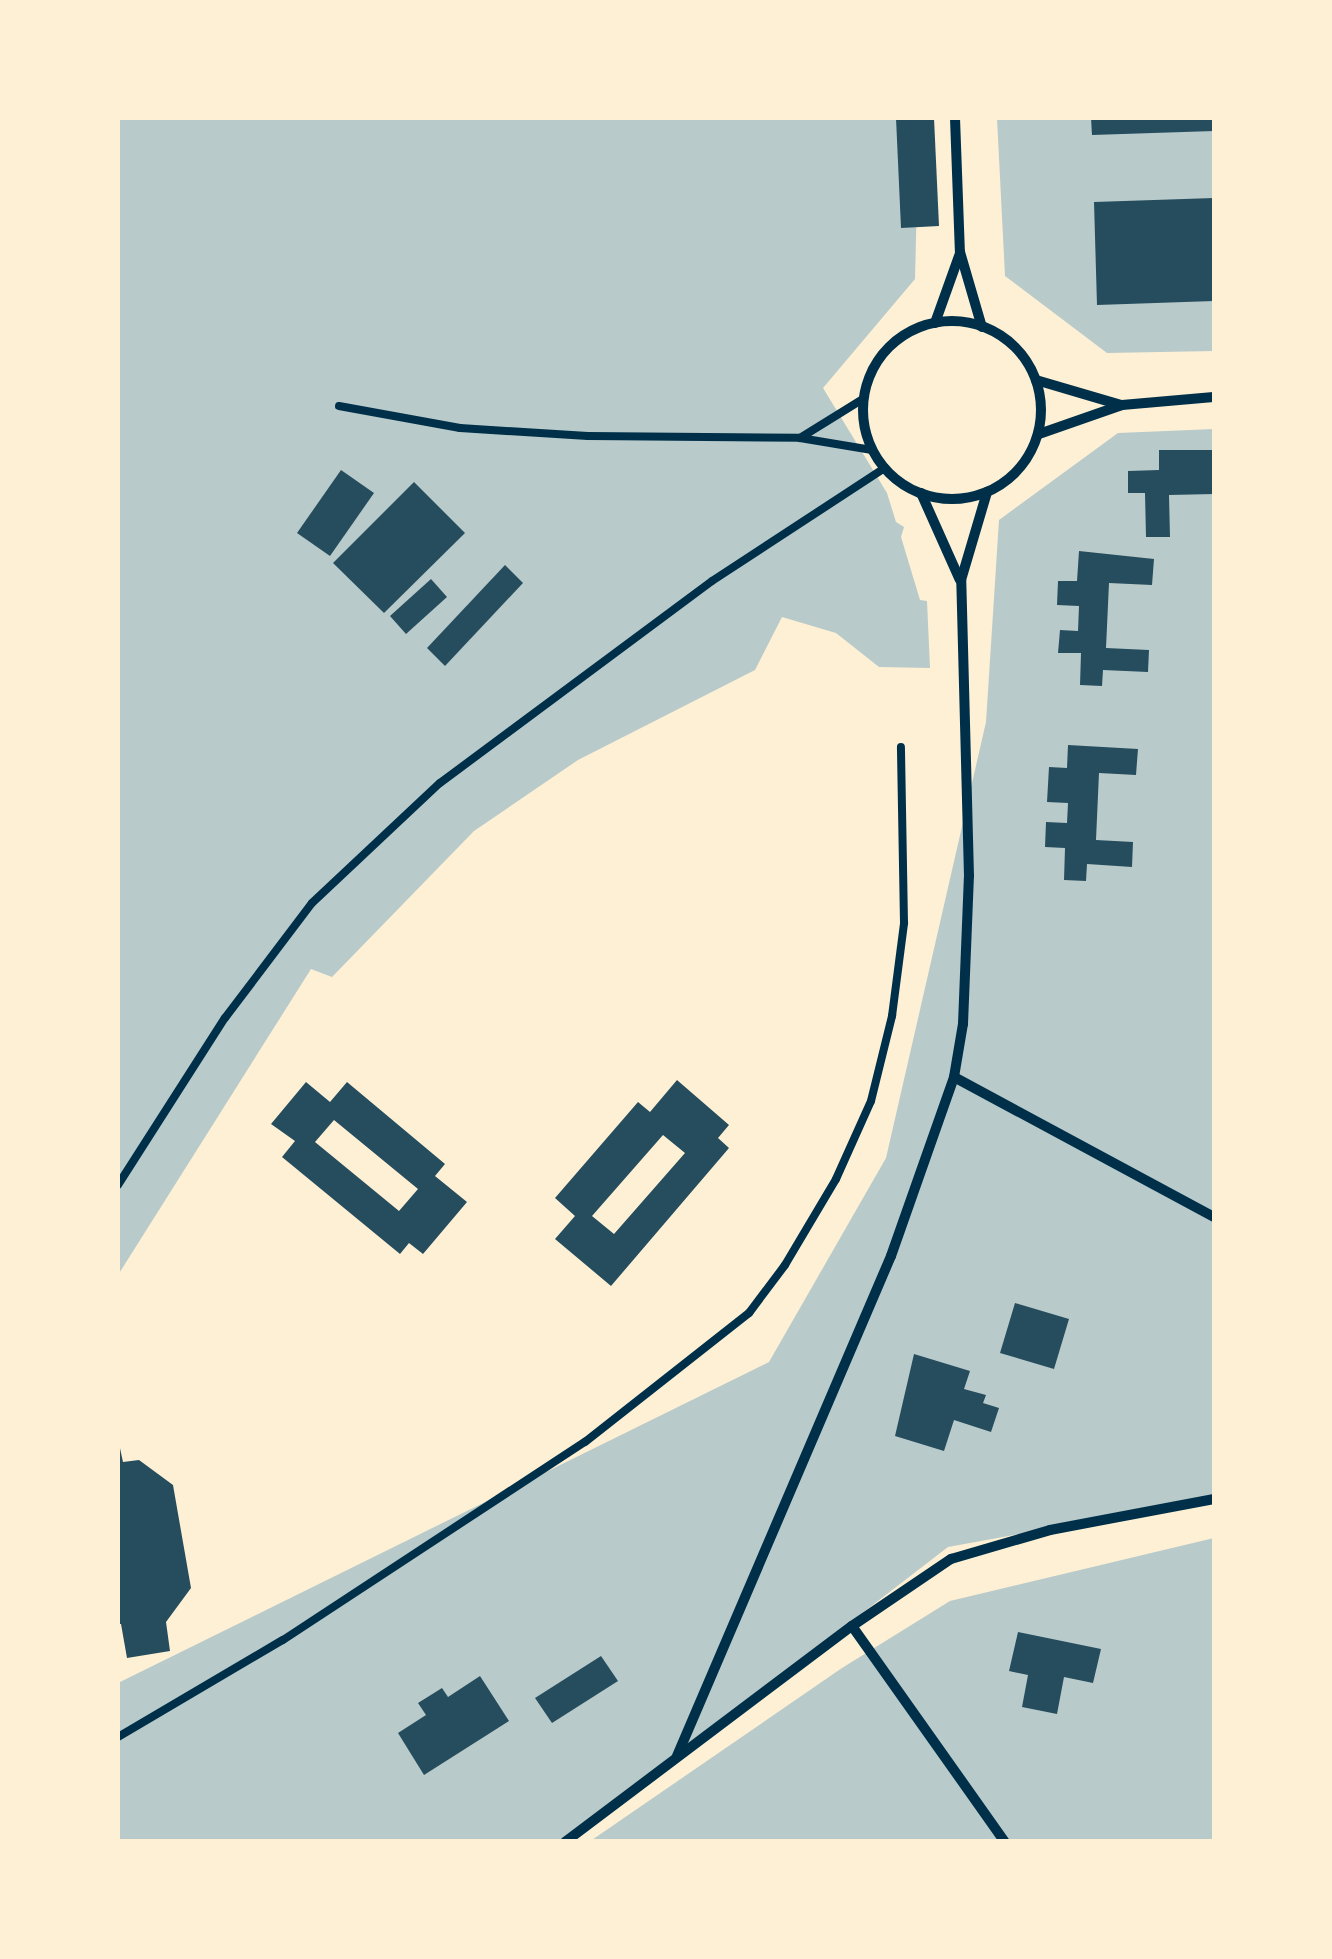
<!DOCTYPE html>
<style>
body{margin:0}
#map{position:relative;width:1332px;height:1959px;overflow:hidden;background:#fdf0d5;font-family:"Titillium Web",sans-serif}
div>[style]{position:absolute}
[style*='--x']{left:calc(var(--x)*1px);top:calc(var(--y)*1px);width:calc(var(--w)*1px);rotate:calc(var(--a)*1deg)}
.green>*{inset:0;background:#b9caca}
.building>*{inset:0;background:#264d5e}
.service>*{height:8px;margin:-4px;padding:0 4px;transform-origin:4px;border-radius:4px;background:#003049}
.minor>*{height:10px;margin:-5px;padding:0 5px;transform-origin:5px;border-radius:5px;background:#003049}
.minor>.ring{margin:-5px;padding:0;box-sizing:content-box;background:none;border:10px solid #003049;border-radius:50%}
span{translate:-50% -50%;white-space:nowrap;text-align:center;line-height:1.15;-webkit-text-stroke:9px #fdf0d5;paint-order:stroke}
.frame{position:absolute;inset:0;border:120px solid #fdf0d5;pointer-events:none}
</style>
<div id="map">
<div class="green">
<i style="clip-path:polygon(118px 118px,919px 118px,915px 279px,823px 388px,887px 493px,896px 522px,904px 527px,901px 537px,920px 600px,927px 601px,930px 668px,879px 667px,836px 633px,782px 617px,755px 670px,578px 760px,474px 831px,332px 977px,311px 969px,118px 1275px)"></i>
<i style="clip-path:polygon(997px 118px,1214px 118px,1214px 351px,1107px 353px,1005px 276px)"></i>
<i style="clip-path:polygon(1214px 429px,1214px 1499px,948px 1547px,566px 1841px,118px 1842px,118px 1683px,769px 1362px,886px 1158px,986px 722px,999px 520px,1118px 433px)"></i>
<i style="clip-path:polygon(1214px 1538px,1214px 1841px,589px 1842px,842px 1668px,950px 1601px)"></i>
</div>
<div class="building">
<i style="clip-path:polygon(896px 118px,934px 118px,939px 226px,901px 228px)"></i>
<i style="clip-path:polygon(1091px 118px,1214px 118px,1214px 131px,1092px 135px)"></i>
<i style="clip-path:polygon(1214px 198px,1214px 301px,1097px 305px,1094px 202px)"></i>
<i style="clip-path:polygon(1159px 450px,1214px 450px,1214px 494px,1169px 495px,1170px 537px,1146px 537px,1145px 493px,1128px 493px,1128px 471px,1159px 470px)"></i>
<i style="clip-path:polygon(341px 470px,374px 493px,330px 556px,297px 533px)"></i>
<i style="clip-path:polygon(414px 482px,465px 533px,384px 613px,333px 563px)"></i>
<i style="clip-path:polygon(1079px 551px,1154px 559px,1152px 585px,1109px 583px,1106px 648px,1149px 650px,1148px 672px,1103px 670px,1102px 686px,1080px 685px,1081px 653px,1058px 653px,1060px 630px,1078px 631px,1079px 606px,1057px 605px,1058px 581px,1077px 581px)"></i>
<i style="clip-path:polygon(505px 565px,523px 583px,445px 666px,427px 648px)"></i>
<i style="clip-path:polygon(431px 579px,447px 597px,406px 634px,390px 616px)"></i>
<i style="clip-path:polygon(1068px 745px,1138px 749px,1136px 775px,1099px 773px,1096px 840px,1133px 842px,1132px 867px,1087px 864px,1086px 881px,1064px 880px,1065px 848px,1045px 847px,1046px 822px,1067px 823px,1068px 803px,1047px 802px,1049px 767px,1067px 768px)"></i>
<i style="clip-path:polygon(evenodd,677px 1080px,729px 1125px,718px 1138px,729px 1148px,611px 1286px,555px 1239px,575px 1216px,555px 1198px,638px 1102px,650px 1112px,677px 1080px,663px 1135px,685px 1153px,614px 1234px,592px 1216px,663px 1135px)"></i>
<i style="clip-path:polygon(evenodd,306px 1082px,330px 1102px,347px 1082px,445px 1164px,435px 1176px,467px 1202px,423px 1254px,409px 1243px,400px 1254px,282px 1157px,295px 1141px,271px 1124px,306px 1082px,334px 1120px,418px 1189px,399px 1211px,315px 1142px,334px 1120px)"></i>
<i style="clip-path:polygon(1015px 1303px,1069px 1319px,1054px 1369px,1000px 1353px)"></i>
<i style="clip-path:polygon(914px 1354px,970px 1371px,964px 1389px,986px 1395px,983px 1403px,999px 1408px,991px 1432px,954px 1420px,944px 1451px,895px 1436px)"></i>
<i style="clip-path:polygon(118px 1439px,123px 1462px,139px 1460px,173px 1485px,191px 1588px,166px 1622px,170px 1651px,127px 1658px,121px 1624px,118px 1624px)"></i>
<i style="clip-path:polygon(1018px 1632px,1101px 1649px,1093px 1683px,1064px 1677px,1057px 1714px,1022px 1707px,1028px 1675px,1009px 1671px)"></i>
<i style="clip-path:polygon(601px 1656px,618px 1681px,552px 1723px,535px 1698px)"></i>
<i style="clip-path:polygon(480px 1676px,509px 1721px,424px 1775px,398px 1733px,426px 1715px,418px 1703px,442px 1688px,448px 1697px)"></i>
</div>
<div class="service">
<i style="--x:339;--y:406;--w:123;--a:10.3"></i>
<i style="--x:460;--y:428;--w:128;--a:3.6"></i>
<i style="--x:588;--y:436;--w:212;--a:0.5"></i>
<i style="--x:800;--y:438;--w:73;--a:9.5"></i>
<i style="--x:800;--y:438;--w:74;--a:-31.8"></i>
<i style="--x:118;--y:1185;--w:198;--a:-57.4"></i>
<i style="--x:225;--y:1018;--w:144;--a:-52.9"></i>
<i style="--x:312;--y:903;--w:175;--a:-43.2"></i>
<i style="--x:440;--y:783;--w:339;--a:-36.6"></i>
<i style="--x:712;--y:581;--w:207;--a:-33.2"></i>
<i style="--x:118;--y:1737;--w:191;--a:-30.5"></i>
<i style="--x:283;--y:1640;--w:361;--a:-33.3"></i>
<i style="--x:585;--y:1442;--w:209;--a:-38.2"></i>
<i style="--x:749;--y:1313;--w:60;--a:-53.1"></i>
<i style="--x:785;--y:1265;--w:100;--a:-59.3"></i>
<i style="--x:836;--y:1179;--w:85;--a:-65.8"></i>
<i style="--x:871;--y:1101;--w:88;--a:-76.1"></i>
<i style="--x:892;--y:1016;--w:94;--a:-82.6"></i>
<i style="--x:904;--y:923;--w:176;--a:-91"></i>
</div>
<div class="minor">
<i style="--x:955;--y:118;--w:134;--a:87.9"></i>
<i style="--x:960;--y:252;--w:78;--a:73.7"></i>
<i class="ring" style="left:863px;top:321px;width:168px;height:168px"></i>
<i style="--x:935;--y:323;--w:74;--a:-70.3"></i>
<i style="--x:1036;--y:380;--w:89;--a:16.4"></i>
<i style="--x:1039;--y:434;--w:88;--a:-19.3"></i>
<i style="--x:1122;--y:405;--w:92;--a:-5"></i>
<i style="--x:921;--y:493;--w:95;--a:65.9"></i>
<i style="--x:954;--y:1077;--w:295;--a:28.3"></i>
<i style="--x:852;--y:1626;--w:265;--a:54.7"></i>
<i style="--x:677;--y:1756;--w:544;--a:-66.83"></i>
<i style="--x:891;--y:1256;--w:190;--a:-70.6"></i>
<i style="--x:954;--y:1077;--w:54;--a:-80.4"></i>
<i style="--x:963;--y:1024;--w:148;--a:-87.7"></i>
<i style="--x:969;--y:876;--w:296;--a:-91.5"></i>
<i style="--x:961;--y:580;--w:92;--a:-73.5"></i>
<i style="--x:565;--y:1842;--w:359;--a:-37"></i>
<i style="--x:852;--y:1626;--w:120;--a:-34.1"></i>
<i style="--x:951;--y:1559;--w:103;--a:-16.3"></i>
<i style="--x:1050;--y:1530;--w:167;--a:-10.7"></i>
</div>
<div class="frame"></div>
</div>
